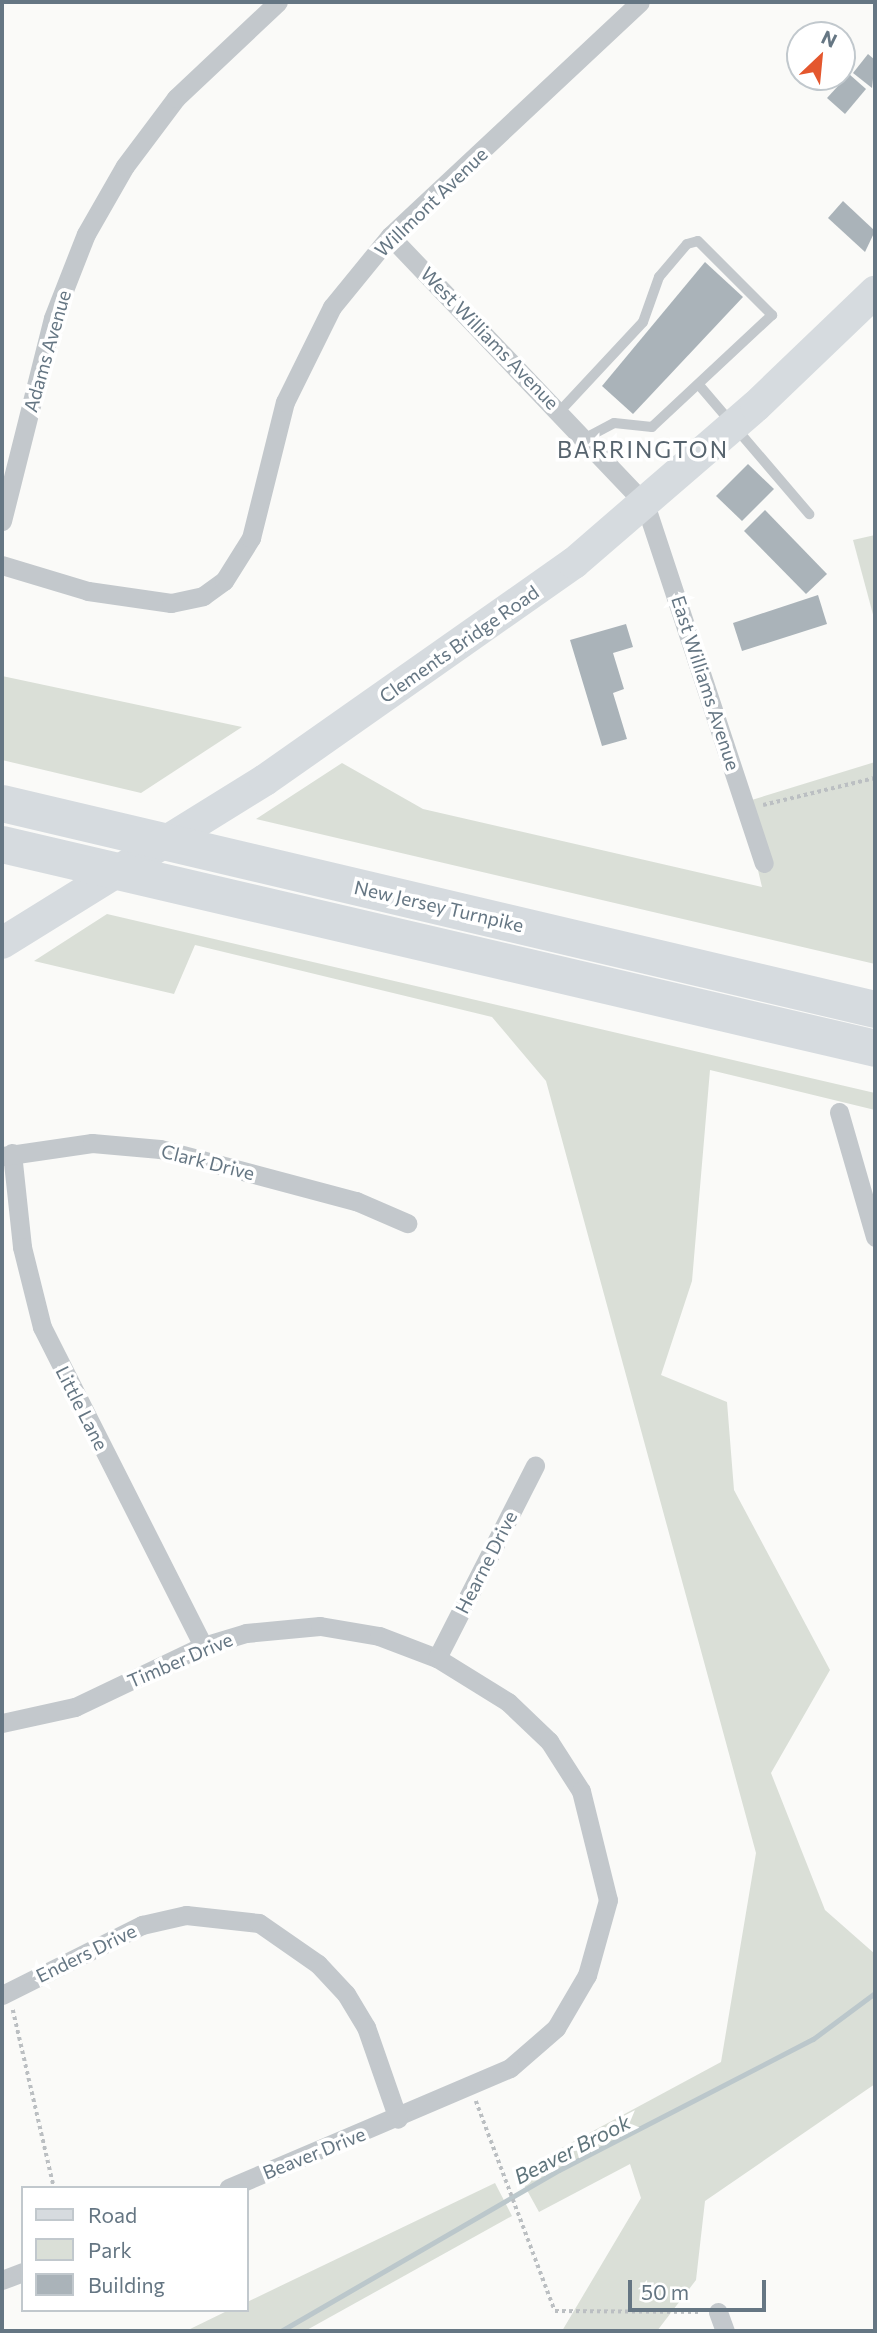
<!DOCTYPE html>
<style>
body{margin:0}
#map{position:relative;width:877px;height:2333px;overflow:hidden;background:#fafaf8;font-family:Commissioner,sans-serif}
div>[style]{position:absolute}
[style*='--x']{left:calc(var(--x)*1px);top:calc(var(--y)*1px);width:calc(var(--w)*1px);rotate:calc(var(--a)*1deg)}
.green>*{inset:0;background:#dadfd7}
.stream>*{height:5px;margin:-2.5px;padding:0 2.5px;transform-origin:2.5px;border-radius:2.5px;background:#bbc7cb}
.building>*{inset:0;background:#aab3b9}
.path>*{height:3.5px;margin-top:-1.75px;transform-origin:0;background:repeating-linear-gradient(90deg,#bbbfc2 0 3.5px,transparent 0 7px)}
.service>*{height:10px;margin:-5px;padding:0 5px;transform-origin:5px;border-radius:5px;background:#c3c8cc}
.minor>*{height:19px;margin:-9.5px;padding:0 9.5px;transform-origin:9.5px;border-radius:9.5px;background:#c3c8cc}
.primary>*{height:32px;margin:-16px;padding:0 16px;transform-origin:16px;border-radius:16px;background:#d6dbdf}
.motorway>*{height:37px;margin:-18.5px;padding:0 18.5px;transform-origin:18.5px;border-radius:18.5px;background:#d6dbdf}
span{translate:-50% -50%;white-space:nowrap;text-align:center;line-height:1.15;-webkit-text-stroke:7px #fff;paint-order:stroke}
.street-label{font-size:19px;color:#657683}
.water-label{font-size:21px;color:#60757c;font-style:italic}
.quarter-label{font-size:23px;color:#57646e;letter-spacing:2px}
.frame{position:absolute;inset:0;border:4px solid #657683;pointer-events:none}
.legend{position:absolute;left:21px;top:2186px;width:228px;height:126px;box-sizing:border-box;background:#fff;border:2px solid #c1c8cd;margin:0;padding:9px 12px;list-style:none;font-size:21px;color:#657683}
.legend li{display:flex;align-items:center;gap:14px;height:35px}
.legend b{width:35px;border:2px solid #c1c8cd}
.north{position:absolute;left:786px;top:21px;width:70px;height:70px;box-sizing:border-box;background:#fff;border:2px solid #c1c8cd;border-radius:50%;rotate:26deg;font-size:19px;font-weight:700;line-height:28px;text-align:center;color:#657683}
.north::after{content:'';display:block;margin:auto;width:24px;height:32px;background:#e4572e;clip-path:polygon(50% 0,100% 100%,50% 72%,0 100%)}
.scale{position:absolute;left:628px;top:2280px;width:138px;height:32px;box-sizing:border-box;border:4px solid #657683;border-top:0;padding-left:9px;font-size:21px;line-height:24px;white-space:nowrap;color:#657683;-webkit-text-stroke:5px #fff;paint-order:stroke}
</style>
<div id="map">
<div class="green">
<i style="clip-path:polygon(875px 535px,875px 622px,853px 540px)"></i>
<i style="clip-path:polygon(2px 676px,242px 727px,141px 793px,2px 760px)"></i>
<i style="clip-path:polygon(875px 762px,875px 964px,256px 819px,342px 763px,423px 809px,762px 887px,742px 803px)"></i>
<i style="clip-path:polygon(107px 914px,875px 1093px,875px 1110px,710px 1070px,692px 1281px,661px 1375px,727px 1402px,734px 1490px,830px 1670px,771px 1773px,825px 1910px,875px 1954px,875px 2084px,705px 2201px,696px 2280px,657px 2331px,562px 2331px,641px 2198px,630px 2164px,539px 2212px,517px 2172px,721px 2062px,756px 1853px,546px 1081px,492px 1017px,195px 945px,174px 994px,34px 961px)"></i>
<i style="clip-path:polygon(495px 2183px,512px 2216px,305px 2331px,186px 2331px,229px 2310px,247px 2310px,247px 2302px)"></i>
</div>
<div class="stream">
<i style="--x:281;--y:2331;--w:321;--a:-30.1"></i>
<i style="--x:559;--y:2170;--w:286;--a:-27.3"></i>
<i style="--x:813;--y:2039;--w:77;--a:-36.6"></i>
</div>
<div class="building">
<i style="clip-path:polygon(868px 54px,875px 60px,872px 88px,853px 73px)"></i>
<i style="clip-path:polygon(849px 74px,866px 89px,845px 114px,827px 98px)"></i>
<i style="clip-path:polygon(843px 201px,875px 231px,865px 252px,828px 218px)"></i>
<i style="clip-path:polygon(705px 262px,743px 297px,633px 414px,602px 386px)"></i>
<i style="clip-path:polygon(748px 464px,774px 489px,742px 521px,716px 496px)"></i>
<i style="clip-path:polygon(765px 510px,827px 574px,806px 594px,744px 531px)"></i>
<i style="clip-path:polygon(818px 595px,827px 624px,742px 651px,733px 623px)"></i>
<i style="clip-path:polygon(626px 624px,633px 647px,613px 653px,624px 689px,613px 693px,627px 739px,602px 746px,570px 640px)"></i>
</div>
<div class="path">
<i style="--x:763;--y:805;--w:115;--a:-13.6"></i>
<i style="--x:13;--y:2010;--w:183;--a:77"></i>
<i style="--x:476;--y:2101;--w:224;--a:69.4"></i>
<i style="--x:555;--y:2311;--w:146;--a:0.4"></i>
</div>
<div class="service">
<i style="--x:699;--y:385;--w:170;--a:49.5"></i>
<i style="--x:561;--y:410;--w:120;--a:-47"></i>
<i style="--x:643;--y:322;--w:48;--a:-70.4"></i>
<i style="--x:659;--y:277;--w:43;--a:-49.7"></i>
<i style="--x:687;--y:244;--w:11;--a:-15"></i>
<i style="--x:698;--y:241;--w:105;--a:45"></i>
<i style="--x:772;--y:315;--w:164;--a:137"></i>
<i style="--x:652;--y:427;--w:38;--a:-174"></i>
<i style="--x:614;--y:423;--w:32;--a:152"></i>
</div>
<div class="minor">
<i style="--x:390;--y:236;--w:370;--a:46.4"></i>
<i style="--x:645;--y:504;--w:378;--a:71.7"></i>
<i style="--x:2;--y:521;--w:209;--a:-75.9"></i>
<i style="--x:53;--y:318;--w:90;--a:-68.6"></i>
<i style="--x:86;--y:234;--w:78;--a:-60.2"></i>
<i style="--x:125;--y:166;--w:85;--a:-53.1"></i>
<i style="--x:176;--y:98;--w:140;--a:-43.3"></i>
<i style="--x:2;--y:565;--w:90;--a:16.8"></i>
<i style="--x:88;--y:591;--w:84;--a:8.2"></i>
<i style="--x:171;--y:603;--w:33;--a:-12"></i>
<i style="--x:203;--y:596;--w:26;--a:-36"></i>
<i style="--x:224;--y:581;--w:51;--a:-57.9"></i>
<i style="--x:251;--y:538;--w:140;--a:-76"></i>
<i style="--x:285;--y:402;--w:106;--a:-63.7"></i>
<i style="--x:332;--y:307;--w:92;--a:-50.8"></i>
<i style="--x:390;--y:236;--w:342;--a:-43.1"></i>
<i style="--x:839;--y:1112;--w:130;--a:73.9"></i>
<i style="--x:12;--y:1153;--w:95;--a:83.9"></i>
<i style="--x:22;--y:1247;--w:82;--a:76"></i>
<i style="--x:42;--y:1327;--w:357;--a:63.2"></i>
<i style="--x:3;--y:1156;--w:90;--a:-8.3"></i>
<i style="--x:92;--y:1143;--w:68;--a:5"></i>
<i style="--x:160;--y:1149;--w:203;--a:14.9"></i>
<i style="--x:356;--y:1201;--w:56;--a:23.3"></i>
<i style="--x:437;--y:1658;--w:216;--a:-63"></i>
<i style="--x:2;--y:1723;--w:75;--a:-12.4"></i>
<i style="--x:75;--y:1707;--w:142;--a:-25.5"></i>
<i style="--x:203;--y:1646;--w:45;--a:-16.8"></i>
<i style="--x:246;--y:1633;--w:74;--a:-5.4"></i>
<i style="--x:320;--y:1626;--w:60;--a:9.6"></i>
<i style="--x:379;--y:1636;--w:62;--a:20.8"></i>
<i style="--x:437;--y:1658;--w:84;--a:31.8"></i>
<i style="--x:508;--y:1702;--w:57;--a:43.6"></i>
<i style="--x:549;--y:1741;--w:59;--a:57.4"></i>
<i style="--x:581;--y:1791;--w:112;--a:76.1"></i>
<i style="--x:608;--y:1900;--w:78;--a:105.6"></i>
<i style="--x:587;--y:1975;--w:61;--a:120.3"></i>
<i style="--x:556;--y:2028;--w:61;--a:139"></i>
<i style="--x:510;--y:2068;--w:306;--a:156.9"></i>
<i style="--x:2;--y:1995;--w:157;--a:-26.6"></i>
<i style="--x:142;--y:1925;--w:45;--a:-12.8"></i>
<i style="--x:186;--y:1915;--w:73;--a:6.3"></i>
<i style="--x:259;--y:1923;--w:72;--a:34.8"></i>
<i style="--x:318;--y:1964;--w:41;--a:47"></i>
<i style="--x:346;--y:1994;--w:39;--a:59"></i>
<i style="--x:366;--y:2027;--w:97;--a:70.8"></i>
<i style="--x:2;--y:2280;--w:22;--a:-21"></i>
<i style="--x:718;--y:2312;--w:20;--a:70"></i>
</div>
<div class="primary">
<i style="--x:2;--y:943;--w:309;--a:-31.8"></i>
<i style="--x:265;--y:780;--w:378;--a:-35.1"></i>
<i style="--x:574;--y:563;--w:240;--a:-40.8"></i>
<i style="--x:756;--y:406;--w:165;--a:-43.8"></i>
</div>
<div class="motorway">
<i style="--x:2;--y:803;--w:897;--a:13.28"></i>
<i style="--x:2;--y:844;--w:897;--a:13.15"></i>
</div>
<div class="street-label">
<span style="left:431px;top:202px;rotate:-44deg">Willmont Avenue</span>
<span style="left:490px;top:338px;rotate:46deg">West Williams Avenue</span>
<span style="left:47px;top:351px;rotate:-74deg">Adams Avenue</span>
<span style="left:459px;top:644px;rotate:-35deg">Clements Bridge Road</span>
<span style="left:706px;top:683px;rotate:72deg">East Williams Avenue</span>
<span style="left:439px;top:906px;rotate:13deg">New Jersey Turnpike</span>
<span style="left:208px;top:1162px;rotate:14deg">Clark Drive</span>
<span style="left:82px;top:1408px;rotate:63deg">Little Lane</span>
<span style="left:486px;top:1562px;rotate:-63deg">Hearne Drive</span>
<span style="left:180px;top:1660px;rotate:-23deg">Timber Drive</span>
<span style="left:86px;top:1953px;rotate:-26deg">Enders Drive</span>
<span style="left:314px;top:2153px;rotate:-22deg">Beaver Drive</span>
</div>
<div class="water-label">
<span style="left:572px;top:2149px;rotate:-27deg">Beaver Brook</span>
</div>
<div class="quarter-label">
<span style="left:643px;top:449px">BARRINGTON</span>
</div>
<div class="frame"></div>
<ul class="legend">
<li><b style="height:9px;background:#d6dbdf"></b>Road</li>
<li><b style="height:19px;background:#dadfd7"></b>Park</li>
<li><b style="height:19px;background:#aab3b9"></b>Building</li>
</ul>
<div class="north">N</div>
<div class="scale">50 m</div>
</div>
